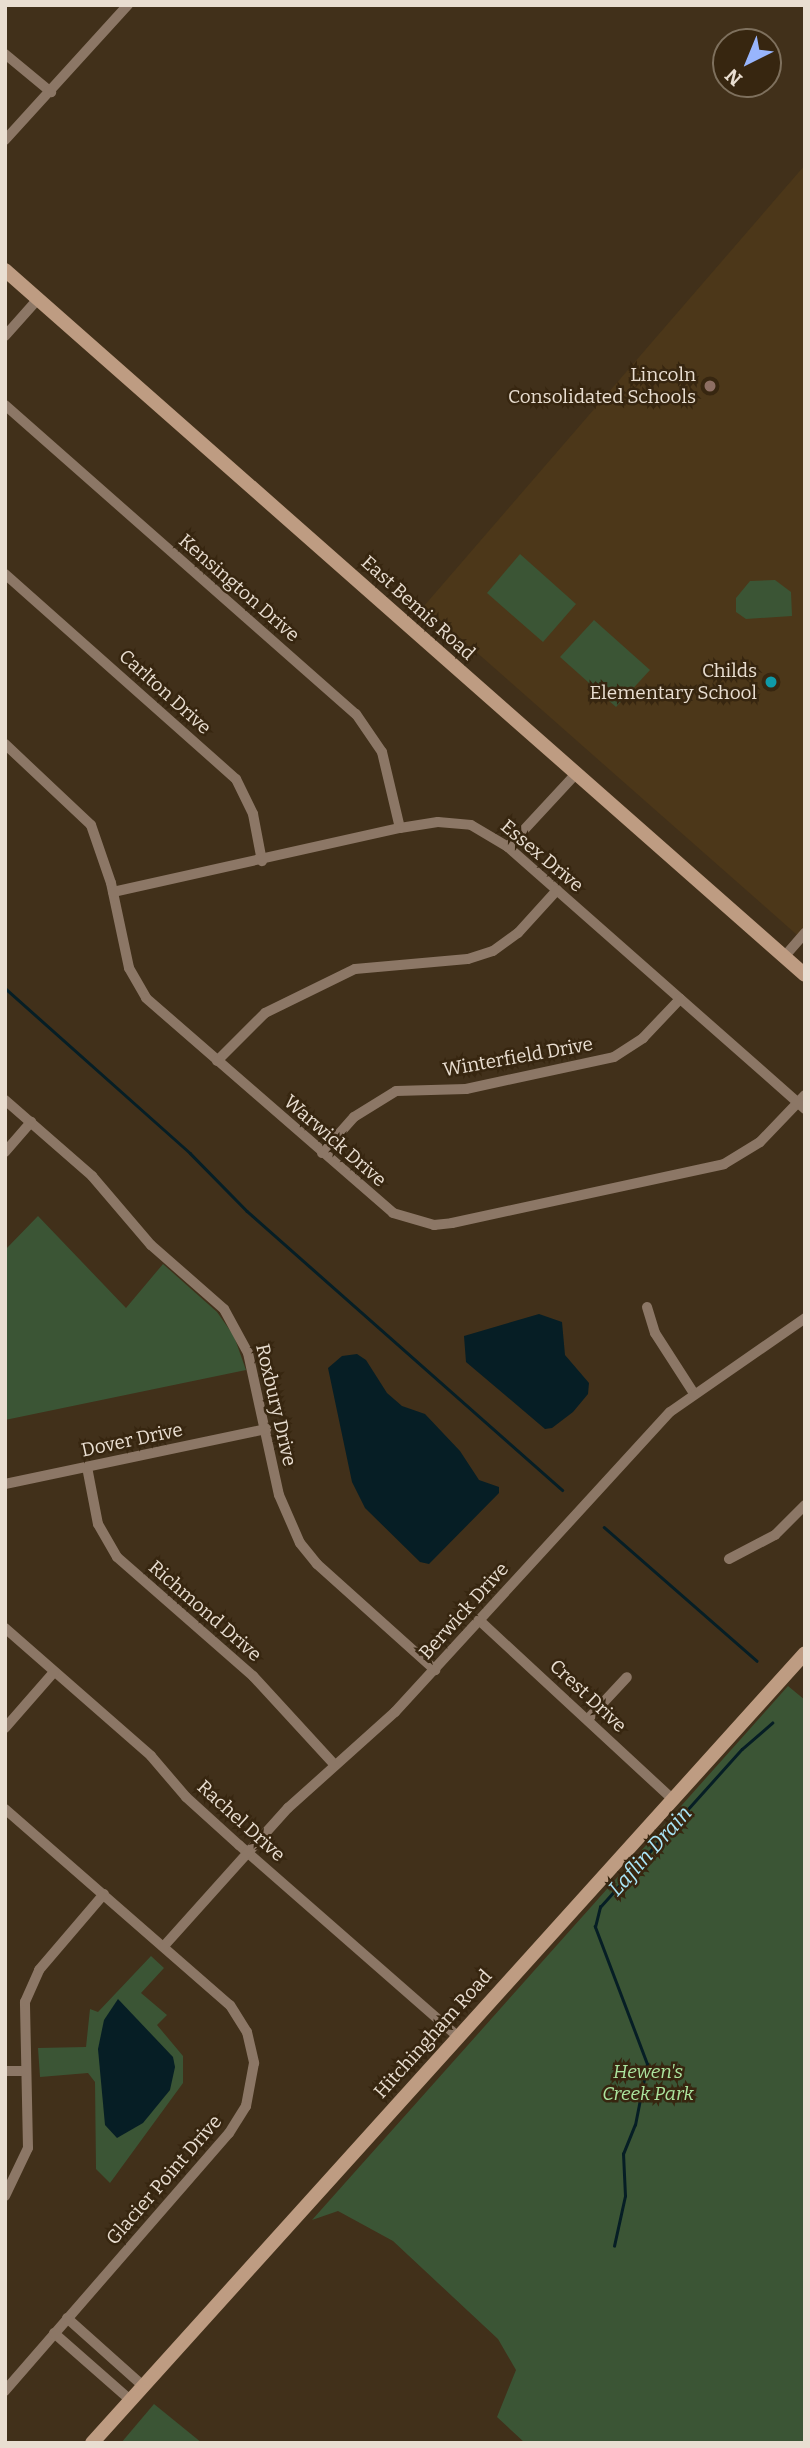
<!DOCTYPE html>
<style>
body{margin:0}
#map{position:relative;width:810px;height:2448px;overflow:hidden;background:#41301a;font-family:Bitter,serif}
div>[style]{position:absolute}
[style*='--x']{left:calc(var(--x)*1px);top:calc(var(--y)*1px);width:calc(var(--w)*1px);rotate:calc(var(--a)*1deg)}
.built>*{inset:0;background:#4c3719}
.green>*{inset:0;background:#3b5535}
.water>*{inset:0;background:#061e25}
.stream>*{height:2.5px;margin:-1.25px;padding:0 1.25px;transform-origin:1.25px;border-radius:1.25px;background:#061e25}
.street>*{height:10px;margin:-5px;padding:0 5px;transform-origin:5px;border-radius:5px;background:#8c7766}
.secondary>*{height:14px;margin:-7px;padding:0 7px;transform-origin:7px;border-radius:7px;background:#be9c82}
.dots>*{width:19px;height:19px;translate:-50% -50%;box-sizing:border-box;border:4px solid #372610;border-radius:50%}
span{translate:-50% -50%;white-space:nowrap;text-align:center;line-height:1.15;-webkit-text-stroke:5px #372610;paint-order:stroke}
.poi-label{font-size:19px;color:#e9ded1}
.right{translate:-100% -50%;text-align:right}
.street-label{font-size:19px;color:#e9ded1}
.park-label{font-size:19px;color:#ace59f;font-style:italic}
.water-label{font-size:21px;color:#a9e6f8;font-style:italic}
.frame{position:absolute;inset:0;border:7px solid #e9ded1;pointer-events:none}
.north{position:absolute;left:712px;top:28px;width:70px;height:70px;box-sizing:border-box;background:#372610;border:2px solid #7e705d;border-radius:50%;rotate:223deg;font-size:19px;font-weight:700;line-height:28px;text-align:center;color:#e9ded1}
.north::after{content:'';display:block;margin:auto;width:24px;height:32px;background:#98b5fd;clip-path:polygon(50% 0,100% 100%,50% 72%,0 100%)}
</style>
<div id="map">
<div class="built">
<i style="clip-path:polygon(805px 165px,805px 942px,424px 606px)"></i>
</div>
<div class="green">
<i style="clip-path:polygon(520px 554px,576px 604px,543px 642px,487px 593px)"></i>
<i style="clip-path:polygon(775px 580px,791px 592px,792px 616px,746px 619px,736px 612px,736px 598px,750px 581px)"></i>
<i style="clip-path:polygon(594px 620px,650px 670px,616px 707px,560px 657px)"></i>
<i style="clip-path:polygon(38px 1216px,126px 1308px,163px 1264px,217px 1312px,234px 1336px,246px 1370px,5px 1420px,5px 1250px)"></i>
<i style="clip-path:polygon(788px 1686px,805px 1700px,805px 2443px,525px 2443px,497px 2417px,516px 2370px,498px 2339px,393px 2241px,338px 2211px,312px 2220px)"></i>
<i style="clip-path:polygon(151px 1956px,164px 1968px,141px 1993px,167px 2015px,157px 2025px,183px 2056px,183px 2083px,110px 2183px,96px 2169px,95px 2082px,88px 2073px,40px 2077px,38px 2048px,86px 2047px,90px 2009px,98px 2012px)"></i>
<i style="clip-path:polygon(154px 2404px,202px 2443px,121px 2443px)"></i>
</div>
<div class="water">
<i style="clip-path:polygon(539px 1314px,562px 1322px,565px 1355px,589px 1383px,588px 1394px,573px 1412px,552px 1428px,545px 1429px,466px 1362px,464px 1336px)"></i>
<i style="clip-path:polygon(357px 1354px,366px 1360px,387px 1393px,402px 1406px,425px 1414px,460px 1451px,479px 1480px,499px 1487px,499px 1493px,429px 1564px,420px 1562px,365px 1508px,352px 1482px,328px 1368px,342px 1356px)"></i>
<i style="clip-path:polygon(118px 1999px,173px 2057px,175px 2067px,170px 2090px,143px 2123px,117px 2138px,105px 2125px,98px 2049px,104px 2020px)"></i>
</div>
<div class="stream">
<i style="--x:5;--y:861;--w:10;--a:90"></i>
<i style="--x:5;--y:988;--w:248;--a:41.7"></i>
<i style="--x:190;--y:1153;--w:81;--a:45.5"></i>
<i style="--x:247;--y:1211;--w:421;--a:41.5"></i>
<i style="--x:604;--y:1527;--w:203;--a:41.2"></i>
<i style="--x:614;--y:2246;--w:51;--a:-77.6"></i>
<i style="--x:625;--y:2196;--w:42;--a:-92.7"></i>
<i style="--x:623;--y:2154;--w:31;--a:-68"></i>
<i style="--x:635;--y:2125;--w:62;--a:-78.9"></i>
<i style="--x:647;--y:2064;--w:147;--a:-110.8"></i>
<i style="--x:595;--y:1927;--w:21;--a:-76"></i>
<i style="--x:600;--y:1907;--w:212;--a:-48.1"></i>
<i style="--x:742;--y:1749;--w:40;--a:-41"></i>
</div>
<div class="street">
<i style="--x:5;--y:54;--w:60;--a:39.6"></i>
<i style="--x:5;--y:140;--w:183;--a:-47.7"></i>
<i style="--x:5;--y:336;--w:50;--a:-48.3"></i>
<i style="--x:5;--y:405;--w:468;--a:41.4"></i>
<i style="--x:356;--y:714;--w:46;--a:55.6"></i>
<i style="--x:382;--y:752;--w:78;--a:76.7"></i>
<i style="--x:5;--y:574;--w:309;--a:41.6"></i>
<i style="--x:236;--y:779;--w:39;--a:64"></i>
<i style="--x:253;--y:814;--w:48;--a:79.2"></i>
<i style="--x:5;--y:744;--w:118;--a:43.3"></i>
<i style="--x:91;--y:825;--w:61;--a:71"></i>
<i style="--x:111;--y:883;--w:87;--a:78"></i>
<i style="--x:129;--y:968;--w:34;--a:60"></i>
<i style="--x:146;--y:998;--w:327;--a:41"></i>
<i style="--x:393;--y:1213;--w:43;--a:16.3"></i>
<i style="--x:434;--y:1225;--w:18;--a:-6"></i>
<i style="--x:452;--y:1223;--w:278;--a:-12.2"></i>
<i style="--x:724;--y:1164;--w:42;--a:-31.4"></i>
<i style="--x:760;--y:1142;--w:65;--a:-46.2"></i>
<i style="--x:508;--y:847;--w:98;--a:-47.1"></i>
<i style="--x:113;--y:892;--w:294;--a:-12.6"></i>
<i style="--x:400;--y:828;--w:38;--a:-9"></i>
<i style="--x:438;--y:822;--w:33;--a:5"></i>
<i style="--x:471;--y:825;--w:43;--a:30.7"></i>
<i style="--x:508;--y:847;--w:396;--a:41.4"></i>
<i style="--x:784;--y:957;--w:32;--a:-49"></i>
<i style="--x:217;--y:1061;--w:68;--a:-45"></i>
<i style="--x:265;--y:1013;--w:100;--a:-26.1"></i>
<i style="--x:355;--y:969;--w:113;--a:-5.1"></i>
<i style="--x:468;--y:959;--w:26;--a:-18"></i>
<i style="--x:493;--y:951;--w:31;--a:-36"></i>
<i style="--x:518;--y:933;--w:58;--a:-47.8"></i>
<i style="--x:5;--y:1100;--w:116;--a:41.1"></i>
<i style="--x:92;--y:1176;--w:91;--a:49.5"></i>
<i style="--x:151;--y:1245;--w:97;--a:41.2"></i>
<i style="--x:224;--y:1309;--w:50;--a:61.4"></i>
<i style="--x:248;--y:1353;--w:145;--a:77.7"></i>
<i style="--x:279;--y:1495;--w:52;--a:66.4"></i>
<i style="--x:300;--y:1543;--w:27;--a:51"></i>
<i style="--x:317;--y:1564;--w:159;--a:41.9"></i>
<i style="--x:5;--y:1152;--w:40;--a:-49"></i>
<i style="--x:322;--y:1153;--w:48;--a:-48.4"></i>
<i style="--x:354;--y:1117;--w:49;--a:-31.8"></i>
<i style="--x:396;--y:1091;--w:70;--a:-1.6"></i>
<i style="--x:466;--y:1089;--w:151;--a:-12.2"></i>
<i style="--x:614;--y:1057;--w:35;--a:-33"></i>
<i style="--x:643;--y:1038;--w:54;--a:-46.5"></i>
<i style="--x:647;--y:1307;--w:27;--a:73"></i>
<i style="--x:655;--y:1333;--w:70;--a:57.2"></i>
<i style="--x:87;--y:1467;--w:58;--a:79.1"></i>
<i style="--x:98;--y:1524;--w:38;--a:60"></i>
<i style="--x:117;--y:1557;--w:181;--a:41.2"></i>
<i style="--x:253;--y:1676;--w:120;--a:47.4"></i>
<i style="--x:5;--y:1484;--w:267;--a:-11.9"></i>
<i style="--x:729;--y:1559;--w:52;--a:-27.6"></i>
<i style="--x:775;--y:1535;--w:42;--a:-45"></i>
<i style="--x:479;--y:1620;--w:263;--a:42.8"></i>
<i style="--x:5;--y:1628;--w:194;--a:41.2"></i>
<i style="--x:151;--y:1756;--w:54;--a:49.5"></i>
<i style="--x:186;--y:1797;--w:72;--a:42.2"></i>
<i style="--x:239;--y:1845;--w:290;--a:41.2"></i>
<i style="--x:588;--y:1719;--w:57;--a:-47.1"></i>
<i style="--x:5;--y:1728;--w:74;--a:-48.8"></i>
<i style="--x:5;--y:1809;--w:298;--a:41.1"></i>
<i style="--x:230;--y:2005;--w:32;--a:58"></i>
<i style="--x:247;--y:2032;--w:32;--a:77"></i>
<i style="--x:254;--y:2063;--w:44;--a:100.5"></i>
<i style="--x:246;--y:2106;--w:32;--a:122"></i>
<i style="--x:229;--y:2133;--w:342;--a:131"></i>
<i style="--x:164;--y:1946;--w:186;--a:-48.1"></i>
<i style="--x:288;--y:1808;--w:144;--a:-41.9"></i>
<i style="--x:395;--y:1712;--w:407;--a:-47.5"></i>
<i style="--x:670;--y:1412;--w:165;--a:-34.8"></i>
<i style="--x:5;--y:2071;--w:20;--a:0"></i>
<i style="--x:5;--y:2196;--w:53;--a:-64.4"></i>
<i style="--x:28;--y:2148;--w:146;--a:-91.2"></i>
<i style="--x:25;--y:2002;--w:35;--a:-66"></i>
<i style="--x:39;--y:1970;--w:100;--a:-49.5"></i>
<i style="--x:67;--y:2318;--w:101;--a:41.8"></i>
<i style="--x:54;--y:2333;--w:100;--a:41.3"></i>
</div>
<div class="secondary">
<i style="--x:5;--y:270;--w:1066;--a:41.39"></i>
<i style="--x:92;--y:2443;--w:1064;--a:-47.93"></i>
</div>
<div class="dots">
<i style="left:710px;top:386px;background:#8d6e63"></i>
<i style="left:771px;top:682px;background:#0f9aa8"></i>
</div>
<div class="poi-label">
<span class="right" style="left:696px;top:386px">Lincoln<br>Consolidated Schools</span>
<span class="right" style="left:757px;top:682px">Childs<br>Elementary School</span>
</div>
<div class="street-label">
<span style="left:239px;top:588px;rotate:41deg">Kensington Drive</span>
<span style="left:418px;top:608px;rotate:42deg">East Bemis Road</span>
<span style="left:165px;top:692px;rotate:42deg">Carlton Drive</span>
<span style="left:542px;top:856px;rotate:40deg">Essex Drive</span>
<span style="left:518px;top:1057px;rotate:-10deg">Winterfield Drive</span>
<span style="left:335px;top:1141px;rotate:41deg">Warwick Drive</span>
<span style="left:276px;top:1405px;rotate:77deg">Roxbury Drive</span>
<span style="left:132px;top:1440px;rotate:-12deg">Dover Drive</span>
<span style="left:205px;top:1611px;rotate:41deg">Richmond Drive</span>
<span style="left:464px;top:1611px;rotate:-48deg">Berwick Drive</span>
<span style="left:588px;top:1696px;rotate:43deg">Crest Drive</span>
<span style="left:241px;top:1821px;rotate:42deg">Rachel Drive</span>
<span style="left:433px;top:2034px;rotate:-48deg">Hitchingham Road</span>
<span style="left:164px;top:2180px;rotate:-49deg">Glacier Point Drive</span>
</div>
<div class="park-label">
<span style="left:648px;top:2083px">Hewen's<br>Creek Park</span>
</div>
<div class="water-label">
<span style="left:650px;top:1851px;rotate:-48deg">Laflin Drain</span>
</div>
<div class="frame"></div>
<div class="north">N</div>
</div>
